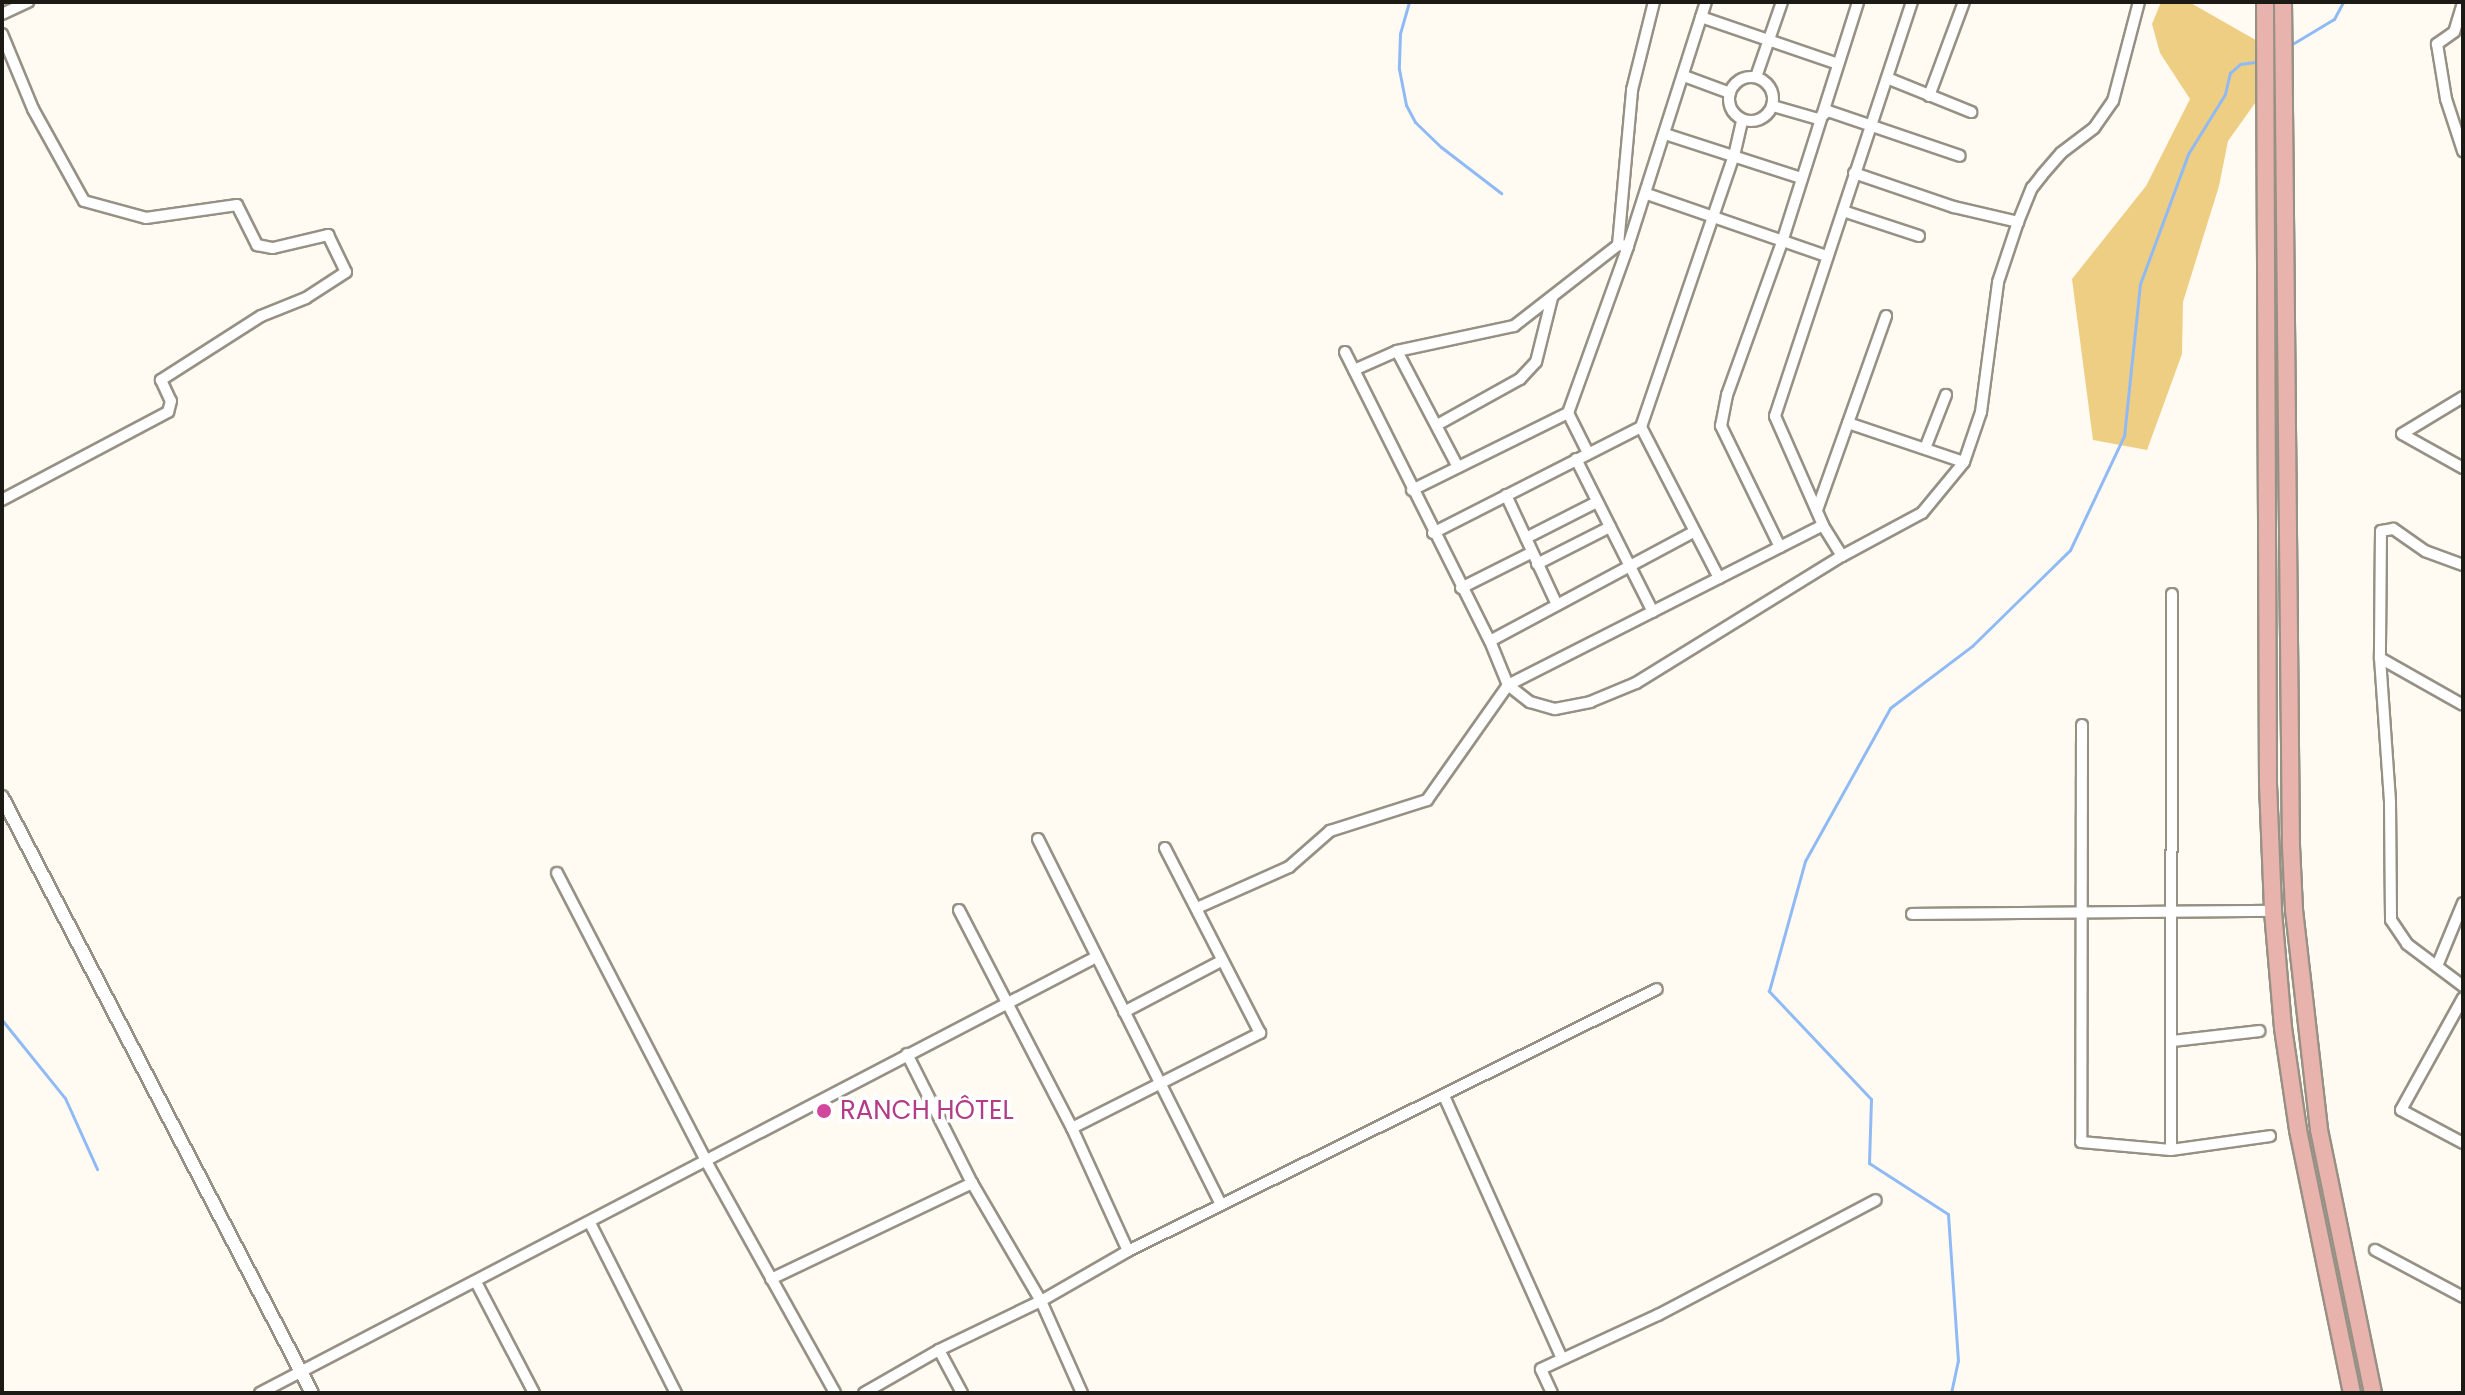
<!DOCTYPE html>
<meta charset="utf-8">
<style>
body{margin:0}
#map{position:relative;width:2465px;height:1395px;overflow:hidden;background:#fffbf3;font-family:Poppins,sans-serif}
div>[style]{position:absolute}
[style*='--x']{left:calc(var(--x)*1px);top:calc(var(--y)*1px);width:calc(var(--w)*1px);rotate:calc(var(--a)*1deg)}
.green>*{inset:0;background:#eece82}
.stream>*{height:3px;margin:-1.5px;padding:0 1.5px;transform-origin:1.5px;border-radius:1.5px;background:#90baf5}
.roads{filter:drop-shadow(2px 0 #969184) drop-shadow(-2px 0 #969184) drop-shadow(0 2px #969184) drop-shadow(0 -2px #969184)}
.minor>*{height:10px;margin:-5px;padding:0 5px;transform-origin:5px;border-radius:5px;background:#fff}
.minor>.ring{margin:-5px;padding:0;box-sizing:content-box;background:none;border:10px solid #fff;border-radius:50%}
.tertiary>*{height:12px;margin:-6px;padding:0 6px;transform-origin:6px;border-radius:6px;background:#fff}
.primary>*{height:16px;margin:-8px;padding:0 8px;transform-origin:8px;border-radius:8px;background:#e9b3ad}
.dots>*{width:22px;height:22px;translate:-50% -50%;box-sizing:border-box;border:4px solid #fff;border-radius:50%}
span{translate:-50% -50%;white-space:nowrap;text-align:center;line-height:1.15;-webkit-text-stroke:7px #fff;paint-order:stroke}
.hotel-label{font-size:26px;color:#b23c85}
.left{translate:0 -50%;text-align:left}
.frame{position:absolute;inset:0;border:4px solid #1c1a15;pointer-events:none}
</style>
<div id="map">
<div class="green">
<i style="clip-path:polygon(2161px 2px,2189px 2px,2261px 43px,2258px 99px,2228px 141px,2219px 186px,2183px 302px,2182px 354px,2147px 450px,2093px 440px,2072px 279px,2146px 186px,2190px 99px,2160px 53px,2152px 24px)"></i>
</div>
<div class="stream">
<i style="--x:1409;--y:2;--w:33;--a:106"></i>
<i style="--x:1400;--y:34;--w:35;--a:92"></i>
<i style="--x:1399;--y:69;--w:37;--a:79"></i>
<i style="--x:1406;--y:105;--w:19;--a:62"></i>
<i style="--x:1415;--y:122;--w:36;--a:44"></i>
<i style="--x:1441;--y:147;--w:76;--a:37.5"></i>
<i style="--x:2294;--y:43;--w:47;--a:-31"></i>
<i style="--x:2334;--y:19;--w:19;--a:-62"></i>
<i style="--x:2;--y:1020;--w:100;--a:51.1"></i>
<i style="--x:65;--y:1098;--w:78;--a:65.7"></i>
<i style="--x:1951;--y:1393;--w:33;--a:-78"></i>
<i style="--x:1958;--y:1361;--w:147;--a:-93.9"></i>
<i style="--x:1948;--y:1214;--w:94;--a:-147.2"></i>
<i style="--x:1869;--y:1163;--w:64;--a:-88.2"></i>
<i style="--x:1871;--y:1099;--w:149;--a:-133.4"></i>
<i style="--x:1769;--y:991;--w:135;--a:-74.5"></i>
<i style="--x:1805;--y:861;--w:175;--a:-60.9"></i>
<i style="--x:1890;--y:708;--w:103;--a:-37.1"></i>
<i style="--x:1972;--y:646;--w:137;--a:-44.4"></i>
<i style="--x:2070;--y:550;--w:126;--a:-64.7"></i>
<i style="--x:2124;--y:436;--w:153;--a:-84"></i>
<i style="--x:2140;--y:284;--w:139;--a:-69.7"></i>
<i style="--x:2188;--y:154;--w:70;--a:-58.3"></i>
<i style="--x:2225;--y:94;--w:22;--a:-77"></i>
<i style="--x:2230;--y:73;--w:13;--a:-42"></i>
<i style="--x:2240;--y:64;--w:15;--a:-8"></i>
</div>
<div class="roads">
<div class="minor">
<i style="--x:2463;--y:3;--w:30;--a:107"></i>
<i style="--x:2454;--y:32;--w:21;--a:145"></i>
<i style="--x:2437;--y:44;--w:56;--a:80.7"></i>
<i style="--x:2446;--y:99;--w:55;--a:71.9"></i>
<i style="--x:2;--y:14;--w:29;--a:-25"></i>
<i style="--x:1701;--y:17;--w:145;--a:18.9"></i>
<i style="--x:2;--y:34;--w:81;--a:67.5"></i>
<i style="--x:33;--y:109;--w:105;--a:61"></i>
<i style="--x:84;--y:201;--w:64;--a:15.3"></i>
<i style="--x:146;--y:218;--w:92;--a:-8.1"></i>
<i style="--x:237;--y:205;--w:45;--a:63.4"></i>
<i style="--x:257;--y:245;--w:16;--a:11"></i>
<i style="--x:273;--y:248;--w:57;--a:-13.3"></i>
<i style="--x:328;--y:235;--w:41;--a:64.1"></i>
<i style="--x:346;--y:272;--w:48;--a:147"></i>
<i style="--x:306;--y:298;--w:48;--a:158.2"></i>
<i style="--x:261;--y:316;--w:119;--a:147.4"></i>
<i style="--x:161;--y:380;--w:23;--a:65"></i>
<i style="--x:171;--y:401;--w:11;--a:105"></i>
<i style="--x:168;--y:412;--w:188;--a:152.1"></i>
<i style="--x:1684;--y:76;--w:49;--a:20.3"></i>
<i style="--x:1756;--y:77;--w:79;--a:-70.9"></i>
<i class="ring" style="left:1729px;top:77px;width:34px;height:34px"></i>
<i style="--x:1887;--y:78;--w:91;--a:22"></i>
<i style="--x:1929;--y:96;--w:100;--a:-69.6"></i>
<i style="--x:1773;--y:106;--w:47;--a:16.1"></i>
<i style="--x:1818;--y:119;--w:13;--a:-39"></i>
<i style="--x:1828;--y:111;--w:139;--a:18.8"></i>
<i style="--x:1665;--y:134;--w:143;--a:17.9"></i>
<i style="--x:1854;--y:173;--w:106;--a:18.8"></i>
<i style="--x:1954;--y:207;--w:66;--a:13.2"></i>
<i style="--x:1647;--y:194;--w:189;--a:19.1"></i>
<i style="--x:1843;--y:211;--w:80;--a:18.2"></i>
<i style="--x:1628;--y:246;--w:256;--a:-72.3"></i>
<i style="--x:1397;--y:351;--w:131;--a:62.3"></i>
<i style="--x:1345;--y:352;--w:323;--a:63.4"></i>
<i style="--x:1490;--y:641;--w:48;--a:67.8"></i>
<i style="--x:1508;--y:685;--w:28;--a:38"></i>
<i style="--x:1530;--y:702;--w:26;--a:16"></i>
<i style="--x:1555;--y:709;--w:36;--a:-11"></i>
<i style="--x:1590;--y:702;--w:50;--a:-22.4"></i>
<i style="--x:1636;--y:683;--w:242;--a:-31.7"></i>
<i style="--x:1842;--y:556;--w:91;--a:-28.3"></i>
<i style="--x:1922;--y:513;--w:66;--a:-50.5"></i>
<i style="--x:1964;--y:462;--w:53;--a:-71.2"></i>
<i style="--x:1981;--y:412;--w:131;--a:-82.5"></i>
<i style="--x:1998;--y:282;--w:63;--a:-71.6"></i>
<i style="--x:2018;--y:222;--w:37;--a:-68"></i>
<i style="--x:2032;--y:188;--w:16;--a:-52"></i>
<i style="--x:2042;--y:175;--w:29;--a:-49"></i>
<i style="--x:2061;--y:153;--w:41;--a:-37.1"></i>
<i style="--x:2094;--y:128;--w:33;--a:-55"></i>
<i style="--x:2113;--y:101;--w:102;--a:-75.3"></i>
<i style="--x:1354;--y:370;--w:47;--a:-23.8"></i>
<i style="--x:1397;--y:351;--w:120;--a:-12.1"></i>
<i style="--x:1514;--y:326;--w:132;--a:-37.9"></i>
<i style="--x:1618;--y:245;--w:156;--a:-84.8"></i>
<i style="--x:1632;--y:90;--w:91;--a:-76"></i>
<i style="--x:2463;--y:397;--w:71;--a:148.8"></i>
<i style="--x:2402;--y:434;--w:70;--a:29.1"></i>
<i style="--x:1568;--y:413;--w:45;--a:63.4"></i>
<i style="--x:1848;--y:423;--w:122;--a:18.6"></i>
<i style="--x:1437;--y:425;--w:95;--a:-29"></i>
<i style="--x:1520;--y:379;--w:23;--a:-47"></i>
<i style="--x:1536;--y:362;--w:66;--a:-76"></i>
<i style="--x:1641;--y:427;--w:170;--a:62.7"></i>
<i style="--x:1926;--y:446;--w:55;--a:-68.6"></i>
<i style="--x:1576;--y:459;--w:171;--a:63.3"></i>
<i style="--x:1412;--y:490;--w:174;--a:-26.3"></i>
<i style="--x:1568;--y:413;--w:177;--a:-70.2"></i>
<i style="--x:1628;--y:246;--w:10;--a:-174"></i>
<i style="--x:1506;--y:495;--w:121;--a:65.1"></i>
<i style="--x:1817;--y:510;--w:206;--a:-70.4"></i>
<i style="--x:1433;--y:533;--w:233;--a:-27"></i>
<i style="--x:1641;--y:427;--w:287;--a:-71.1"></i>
<i style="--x:1734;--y:156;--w:37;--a:-77"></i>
<i style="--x:1526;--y:538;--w:80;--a:-26.9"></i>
<i style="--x:1780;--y:547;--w:135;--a:-116"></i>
<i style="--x:1721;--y:426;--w:32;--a:-79"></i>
<i style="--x:1727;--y:395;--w:163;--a:-70.2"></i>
<i style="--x:1782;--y:242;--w:252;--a:-72.4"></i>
<i style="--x:1842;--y:556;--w:36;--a:-122"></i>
<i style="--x:1823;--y:525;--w:119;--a:-113.8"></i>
<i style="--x:1775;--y:416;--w:436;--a:-71.7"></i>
<i style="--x:1537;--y:564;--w:82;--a:-26.9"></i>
<i style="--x:2463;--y:565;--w:40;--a:-159.8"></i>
<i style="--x:2425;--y:551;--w:39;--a:-145"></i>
<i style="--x:2393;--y:529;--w:12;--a:171"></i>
<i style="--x:2381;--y:531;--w:127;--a:90.5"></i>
<i style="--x:2380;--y:658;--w:144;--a:86"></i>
<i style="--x:2390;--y:802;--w:118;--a:89.5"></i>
<i style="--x:2391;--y:920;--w:29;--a:56"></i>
<i style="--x:2407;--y:944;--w:70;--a:36.9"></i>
<i style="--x:1461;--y:588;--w:78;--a:-26.6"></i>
<i style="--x:1490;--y:641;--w:230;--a:-28.2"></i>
<i style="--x:2380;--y:658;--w:95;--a:29.5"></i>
<i style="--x:2082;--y:725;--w:417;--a:90.1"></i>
<i style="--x:2081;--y:1142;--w:90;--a:5.1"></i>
<i style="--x:2171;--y:1150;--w:100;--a:-8"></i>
<i style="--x:1038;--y:839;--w:409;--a:63.4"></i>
<i style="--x:557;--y:873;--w:324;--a:62.6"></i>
<i style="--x:706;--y:1161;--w:265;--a:60.9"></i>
<i style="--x:1197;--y:908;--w:101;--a:-24"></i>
<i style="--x:1289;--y:867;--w:55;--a:-41.3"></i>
<i style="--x:1330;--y:831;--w:102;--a:-17.7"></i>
<i style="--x:1427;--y:800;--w:141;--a:-54.8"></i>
<i style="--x:1508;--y:685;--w:353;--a:-26.9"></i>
<i style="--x:959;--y:910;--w:246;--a:62.6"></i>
<i style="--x:1072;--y:1128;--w:135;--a:65.5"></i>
<i style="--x:1912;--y:914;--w:361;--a:-0.5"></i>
<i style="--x:2437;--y:966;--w:68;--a:-67.6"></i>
<i style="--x:2463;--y:998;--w:128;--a:119"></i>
<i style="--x:2401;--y:1110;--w:70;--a:28"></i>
<i style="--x:1124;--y:1012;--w:110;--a:-27.7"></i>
<i style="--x:2173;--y:1041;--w:87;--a:-6.6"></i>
<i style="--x:907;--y:1054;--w:144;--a:63.3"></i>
<i style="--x:972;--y:1183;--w:137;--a:59.7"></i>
<i style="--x:1041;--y:1301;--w:101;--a:66"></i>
<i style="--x:1444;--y:1096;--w:288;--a:65.8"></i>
<i style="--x:1072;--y:1128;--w:211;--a:-26.8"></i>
<i style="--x:1260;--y:1033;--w:208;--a:-117.2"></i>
<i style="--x:2171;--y:1150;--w:556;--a:-89.9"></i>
<i style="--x:590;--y:1223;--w:191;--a:63.2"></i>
<i style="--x:2375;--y:1250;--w:100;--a:28.1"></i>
<i style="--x:771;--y:1279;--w:223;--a:-25.5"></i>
<i style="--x:476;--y:1282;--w:125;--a:62.4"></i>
<i style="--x:939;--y:1350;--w:49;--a:61.9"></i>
<i style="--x:260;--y:1393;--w:943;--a:-27.54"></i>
<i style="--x:864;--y:1393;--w:86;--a:-29.8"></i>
<i style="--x:939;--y:1350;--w:113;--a:-25.7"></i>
<i style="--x:1041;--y:1301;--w:100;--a:-29.9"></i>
<i style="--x:1128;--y:1251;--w:590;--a:-26.35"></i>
<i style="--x:1552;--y:1393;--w:26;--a:-115"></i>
<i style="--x:1541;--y:1369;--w:129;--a:-24.8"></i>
<i style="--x:1658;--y:1315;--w:246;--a:-27.8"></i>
</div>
<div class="tertiary">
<i style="--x:2;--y:797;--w:672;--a:62.52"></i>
</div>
<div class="primary">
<i style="--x:2265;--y:2;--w:782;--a:89.78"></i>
<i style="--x:2268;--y:784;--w:127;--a:87.7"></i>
<i style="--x:2273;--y:911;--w:117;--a:85.1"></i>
<i style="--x:2283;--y:1028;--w:103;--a:81.6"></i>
<i style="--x:2298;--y:1130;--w:268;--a:78.4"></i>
<i style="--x:2283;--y:2;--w:844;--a:89.46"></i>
<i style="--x:2291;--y:846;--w:64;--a:87.3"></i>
<i style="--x:2294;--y:910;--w:221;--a:83.5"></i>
<i style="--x:2319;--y:1130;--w:268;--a:78.4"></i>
</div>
</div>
<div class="dots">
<i style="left:824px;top:1111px;background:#d1479c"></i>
</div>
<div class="hotel-label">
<span class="left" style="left:840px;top:1111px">RANCH HÔTEL</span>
</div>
<div class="frame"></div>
</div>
